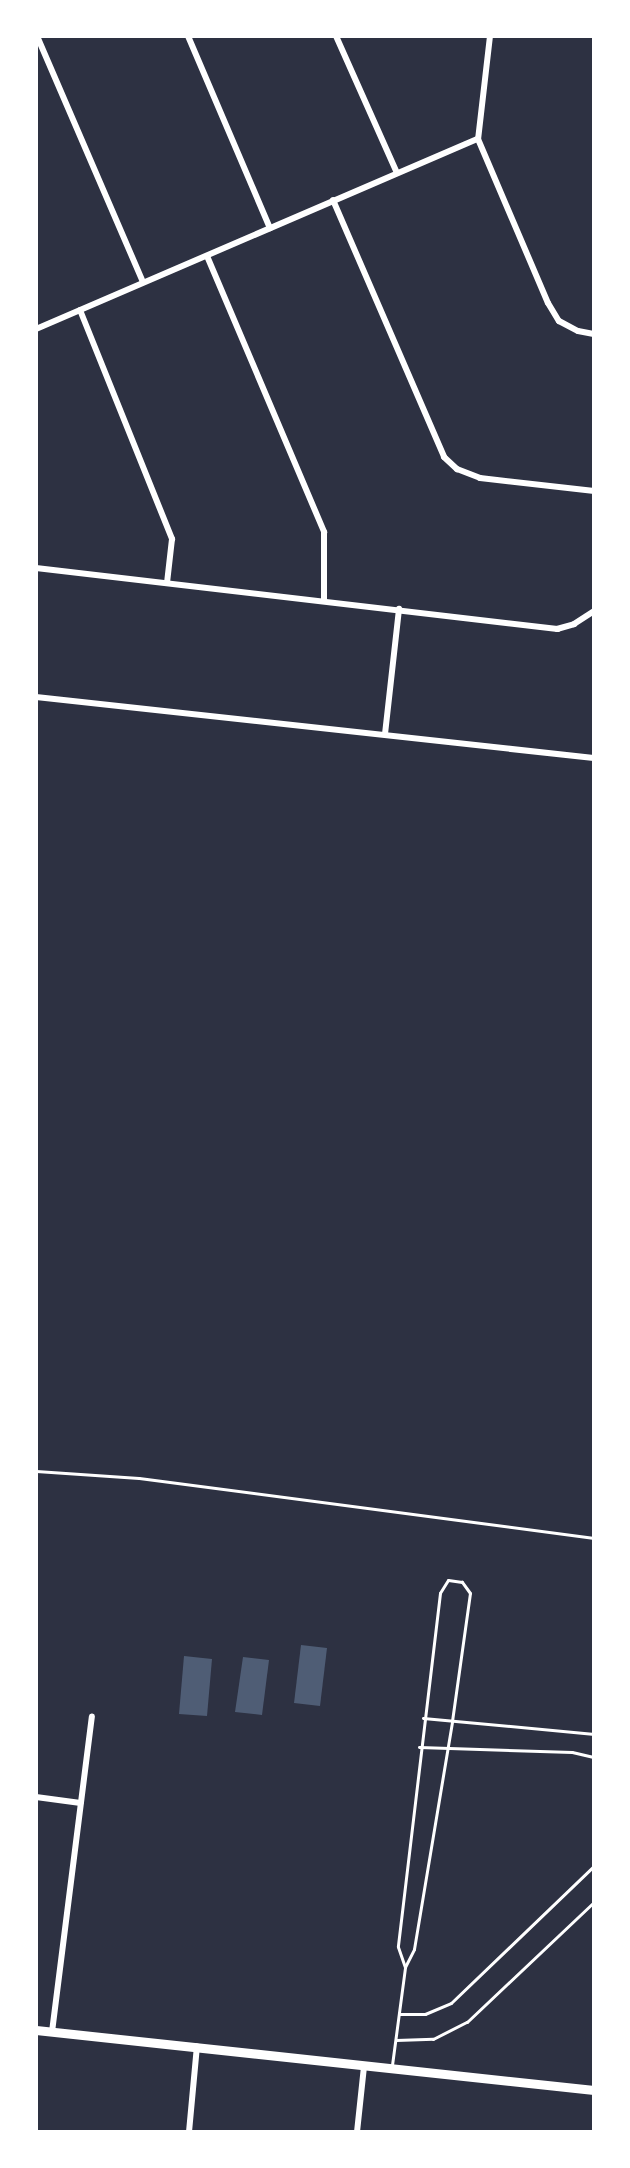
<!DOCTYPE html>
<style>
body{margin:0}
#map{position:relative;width:630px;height:2168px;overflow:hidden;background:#2d3142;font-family:"Playfair Display",serif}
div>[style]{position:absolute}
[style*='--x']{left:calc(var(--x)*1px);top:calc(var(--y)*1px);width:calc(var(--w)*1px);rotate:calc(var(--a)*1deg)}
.water>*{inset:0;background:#4f5d75}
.service>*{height:3px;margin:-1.5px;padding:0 1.5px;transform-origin:1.5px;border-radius:1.5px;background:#fff}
.minor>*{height:6px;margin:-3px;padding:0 3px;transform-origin:3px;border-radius:3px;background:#fff}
.secondary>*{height:9px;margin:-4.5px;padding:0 4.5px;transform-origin:4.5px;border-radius:4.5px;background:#fff}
span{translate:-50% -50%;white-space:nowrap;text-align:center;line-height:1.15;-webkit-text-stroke:6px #fff;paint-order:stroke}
.frame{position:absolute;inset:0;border:38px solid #fff;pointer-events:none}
</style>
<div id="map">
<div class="water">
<i style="clip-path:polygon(301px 1645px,327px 1648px,320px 1706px,294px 1703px)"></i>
<i style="clip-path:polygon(184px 1656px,212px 1659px,207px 1716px,179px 1714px)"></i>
<i style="clip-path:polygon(243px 1657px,269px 1660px,262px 1715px,235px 1712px)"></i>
</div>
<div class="service">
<i style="--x:36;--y:1471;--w:103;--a:3.9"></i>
<i style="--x:139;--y:1478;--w:459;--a:7.5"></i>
<i style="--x:423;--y:1718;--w:172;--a:5.3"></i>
<i style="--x:419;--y:1747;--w:153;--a:1.9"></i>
<i style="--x:572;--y:1752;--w:23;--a:13"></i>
<i style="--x:399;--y:2014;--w:26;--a:0"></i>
<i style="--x:425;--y:2014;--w:28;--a:-23"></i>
<i style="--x:451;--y:2003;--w:198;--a:-43.8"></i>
<i style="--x:396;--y:2040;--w:37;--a:-2"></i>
<i style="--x:433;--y:2039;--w:38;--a:-27"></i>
<i style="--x:467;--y:2022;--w:175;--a:-43.4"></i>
<i style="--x:392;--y:2065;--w:99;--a:-82.4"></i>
<i style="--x:405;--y:1967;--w:20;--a:-63"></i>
<i style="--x:414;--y:1949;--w:231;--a:-80.5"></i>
<i style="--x:452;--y:1721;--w:129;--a:-82"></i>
<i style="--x:470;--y:1593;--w:14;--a:-126"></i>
<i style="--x:462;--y:1582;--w:14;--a:-172"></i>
<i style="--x:448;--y:1580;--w:15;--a:122"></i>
<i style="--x:440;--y:1593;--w:356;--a:96.8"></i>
<i style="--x:398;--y:1947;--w:21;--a:71"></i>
</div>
<div class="minor">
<i style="--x:37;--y:36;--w:268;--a:66.7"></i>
<i style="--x:188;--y:36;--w:209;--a:66.9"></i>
<i style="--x:336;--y:36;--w:150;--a:66"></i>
<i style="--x:490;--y:36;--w:104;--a:96.6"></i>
<i style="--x:478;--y:139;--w:178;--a:66.9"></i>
<i style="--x:548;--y:303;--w:21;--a:59"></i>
<i style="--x:559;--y:321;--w:21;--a:28"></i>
<i style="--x:578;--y:331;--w:16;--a:11"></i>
<i style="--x:333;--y:200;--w:280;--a:66.6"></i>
<i style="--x:444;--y:457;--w:18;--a:43"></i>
<i style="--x:457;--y:469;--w:25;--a:21"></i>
<i style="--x:480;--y:478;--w:115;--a:6.5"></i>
<i style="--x:207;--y:256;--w:300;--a:67"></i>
<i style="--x:324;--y:532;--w:68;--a:90"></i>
<i style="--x:80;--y:310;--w:247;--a:68.1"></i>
<i style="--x:172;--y:539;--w:44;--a:96.5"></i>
<i style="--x:36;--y:329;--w:481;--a:-23.3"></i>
<i style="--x:36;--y:568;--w:525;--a:6.68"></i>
<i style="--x:557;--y:629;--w:18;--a:-16"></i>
<i style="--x:574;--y:624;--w:24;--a:-33"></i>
<i style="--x:36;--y:697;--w:561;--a:6.24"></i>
<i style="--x:385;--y:734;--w:126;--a:-83.6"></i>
<i style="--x:36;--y:1797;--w:45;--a:7.6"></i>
<i style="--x:52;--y:2032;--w:318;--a:-82.8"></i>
<i style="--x:189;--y:2132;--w:86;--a:-84.7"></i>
<i style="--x:357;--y:2132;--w:66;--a:-83.9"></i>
</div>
<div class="secondary">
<i style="--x:36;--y:2030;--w:561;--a:6.14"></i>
</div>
<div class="frame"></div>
</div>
